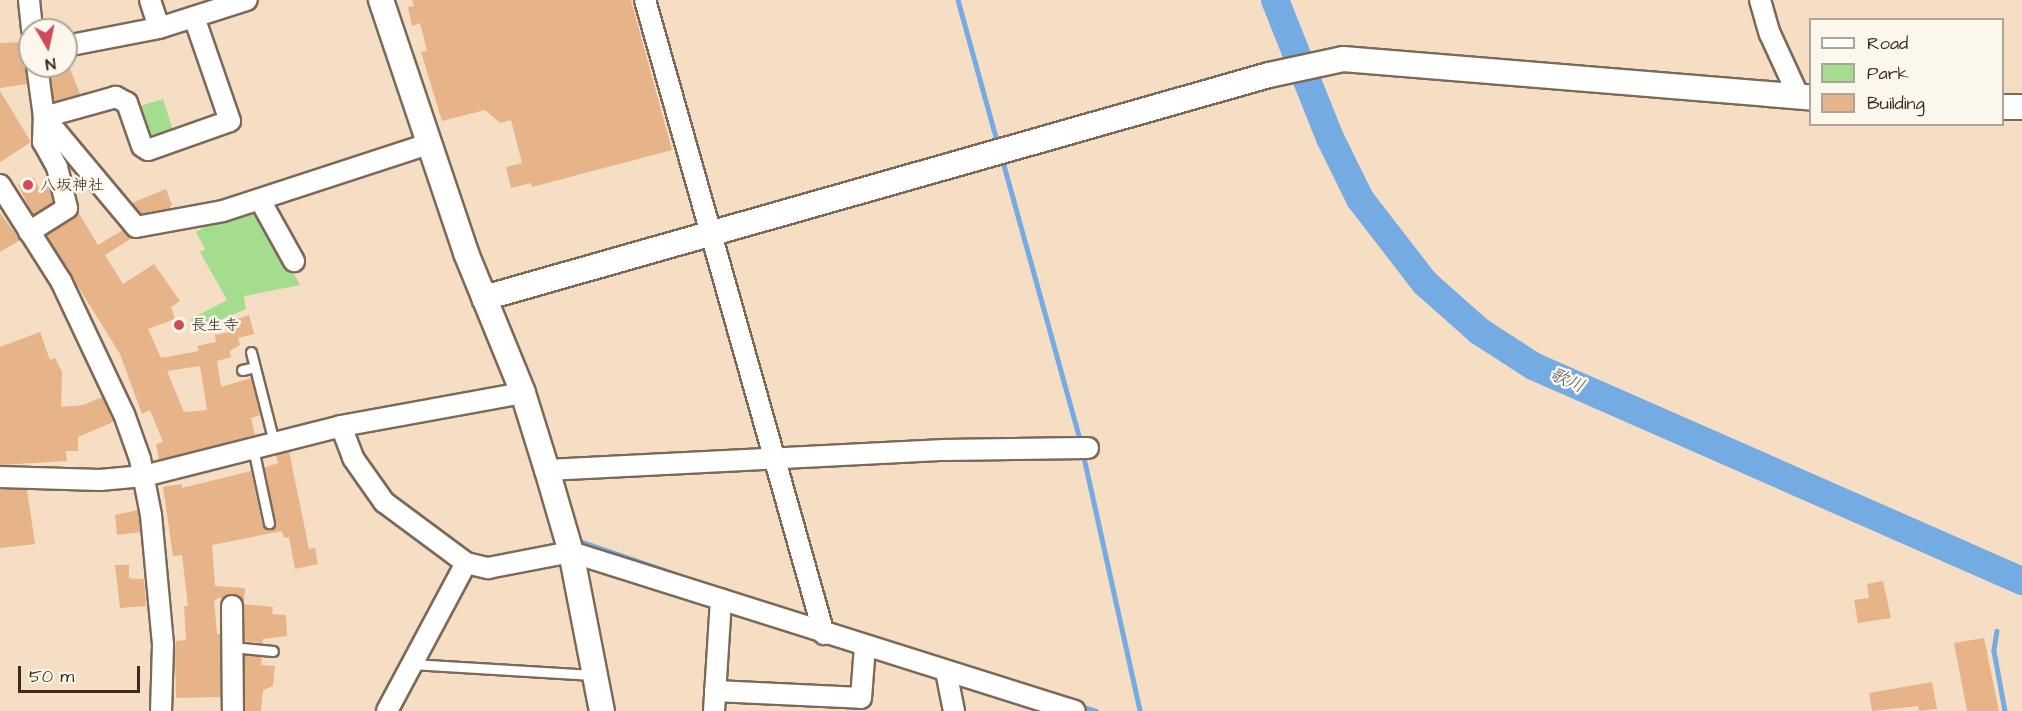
<!DOCTYPE html>
<meta charset="utf-8">
<style>
body{margin:0}
#map{position:relative;width:2022px;height:711px;overflow:hidden;background:#f5dec4;font-family:"Architects Daughter","Klee One",sans-serif}
div>[style]{position:absolute}
[style*='--x']{left:calc(var(--x)*1px);top:calc(var(--y)*1px);width:calc(var(--w)*1px);rotate:calc(var(--a)*1deg)}
.green>*{inset:0;background:#a5dd8e}
.stream>*{height:4.5px;margin:-2.25px;padding:0 2.25px;transform-origin:2.25px;border-radius:2.25px;background:#74abe3}
.river>*{height:28px;margin:-14px;padding:0 14px;transform-origin:14px;border-radius:14px;background:#74abe3}
.building>*{inset:0;background:#e7b389}
.roads{filter:drop-shadow(2px 0 #7c6958) drop-shadow(-2px 0 #7c6958) drop-shadow(0 2px #7c6958) drop-shadow(0 -2px #7c6958)}
.service>*{height:9px;margin:-4.5px;padding:0 4.5px;transform-origin:4.5px;border-radius:4.5px;background:#fff}
.minor>*{height:20px;margin:-10px;padding:0 10px;transform-origin:10px;border-radius:10px;background:#fff}
.tertiary>*{height:24px;margin:-12px;padding:0 12px;transform-origin:12px;border-radius:12px;background:#fff}
.dots>*{width:16px;height:16px;translate:-50% -50%;box-sizing:border-box;border:3px solid #fbf7ec;border-radius:50%}
span{translate:-50% -50%;white-space:nowrap;text-align:center;line-height:1.15;-webkit-text-stroke:5px #fbf7ec;paint-order:stroke}
.poi-label{font-size:16px;color:#3b2a1e}
.left{translate:0 -50%;text-align:left}
.water-label{font-size:18px;color:#4f5763;font-style:italic}
.legend{position:absolute;left:1809px;top:18px;width:195px;height:108px;box-sizing:border-box;background:#fbf7ec;border:2px solid #aea59a;margin:0;padding:8px 10px;list-style:none;font-size:18px;color:#3b2a1e}
.legend li{display:flex;align-items:center;gap:12px;height:30px}
.legend b{width:30px;border:2px solid #aea59a}
.north{position:absolute;left:18px;top:18px;width:60px;height:60px;box-sizing:border-box;background:#fbf7ec;border:2px solid #aea59a;border-radius:50%;rotate:171deg;font-size:16px;font-weight:700;line-height:24px;text-align:center;color:#3b2a1e}
.north::after{content:'';display:block;margin:auto;width:21px;height:27px;background:#d1495b;clip-path:polygon(50% 0,100% 100%,50% 72%,0 100%)}
.scale{position:absolute;left:18px;top:666px;width:122px;height:27px;box-sizing:border-box;border:3px solid #3b2a1e;border-top:0;padding-left:8px;font-size:18px;line-height:21px;white-space:nowrap;color:#3b2a1e;-webkit-text-stroke:4px #fbf7ec;paint-order:stroke}
</style>
<div id="map">
<div class="green">
<i style="clip-path:polygon(163px 99px,175px 137px,150px 144px,134px 108px)"></i>
<i style="clip-path:polygon(256px 206px,300px 285px,244px 296px,246px 309px,193px 332px,191px 319px,227px 300px,200px 252px,205px 249px,196px 232px,203px 228px,199px 221px)"></i>
</div>
<div class="stream">
<i style="--x:958;--y:0;--w:149;--a:74.5"></i>
<i style="--x:1002;--y:158;--w:295;--a:74.5"></i>
<i style="--x:1083;--y:453;--w:264;--a:77.5"></i>
<i style="--x:579;--y:541;--w:108;--a:18.9"></i>
<i style="--x:1997;--y:631;--w:20;--a:99"></i>
<i style="--x:1994;--y:651;--w:61;--a:79.6"></i>
<i style="--x:1080;--y:706;--w:17;--a:17"></i>
</div>
<div class="river">
<i style="--x:1275;--y:0;--w:149;--a:68.3"></i>
<i style="--x:1330;--y:138;--w:68;--a:63.8"></i>
<i style="--x:1360;--y:199;--w:106;--a:52.3"></i>
<i style="--x:1425;--y:283;--w:72;--a:41.6"></i>
<i style="--x:1479;--y:331;--w:64;--a:32.9"></i>
<i style="--x:1533;--y:366;--w:534;--a:23.73"></i>
</div>
<div class="building">
<i style="clip-path:polygon(412px 0,631px 0,672px 150px,532px 187px,531px 183px,511px 188px,506px 167px,522px 163px,511px 120px,500px 123px,485px 110px,442px 121px,421px 52px,427px 51px,420px 23px,412px 26px,408px 7px,414px 6px)"></i>
<i style="clip-path:polygon(22px 42px,22px 50px,26px 50px,27px 84px,0 88px,0 43px)"></i>
<i style="clip-path:polygon(49px 66px,69px 66px,80px 94px,54px 102px)"></i>
<i style="clip-path:polygon(0 91px,31px 142px,0 162px)"></i>
<i style="clip-path:polygon(28px 178px,34px 178px,39px 188px,48px 182px,53px 202px,33px 215px,18px 185px)"></i>
<i style="clip-path:polygon(166px 189px,172px 205px,169px 209px,141px 214px,132px 203px)"></i>
<i style="clip-path:polygon(evenodd,78px 212px,98px 245px,123px 230px,132px 238px,105px 255px,123px 284px,154px 264px,180px 301px,171px 307px,175px 319px,148px 329px,161px 358px,199px 351px,197px 346px,216px 342px,215px 335px,234px 331px,231px 321px,249px 315px,254px 334px,238px 338px,240px 345px,230px 351px,231px 357px,217px 361px,221px 387px,251px 378px,260px 415px,251px 418px,255px 435px,159px 460px,156px 444px,163px 442px,150px 410px,142px 414px,120px 354px,46px 235px,78px 212px,200px 366px,207px 410px,184px 412px,167px 371px,200px 366px)"></i>
<i style="clip-path:polygon(0 213px,20px 240px,0 252px)"></i>
<i style="clip-path:polygon(40px 332px,50px 360px,55px 358px,62px 372px,61px 407px,83px 405px,103px 397px,113px 422px,78px 437px,78px 451px,66px 451px,67px 461px,0 465px,0 347px)"></i>
<i style="clip-path:polygon(289px 451px,309px 549px,315px 548px,318px 564px,295px 569px,289px 537px,284px 538px,282px 531px,212px 545px,215px 586px,245px 588px,244px 602px,232px 594px,214px 600px,217px 634px,220px 634px,221px 697px,176px 698px,175px 649px,176px 641px,186px 640px,184px 606px,188px 606px,182px 555px,173px 556px,163px 487px,182px 484px,182px 488px,251px 471px,262px 524px,271px 529px,276px 522px,264px 468px,278px 463px,276px 455px)"></i>
<i style="clip-path:polygon(0 489px,27px 490px,35px 544px,0 548px)"></i>
<i style="clip-path:polygon(138px 510px,141px 532px,117px 535px,115px 515px)"></i>
<i style="clip-path:polygon(115px 565px,129px 565px,129px 578px,125px 578px,144px 579px,146px 606px,120px 608px)"></i>
<i style="clip-path:polygon(1883px 581px,1891px 618px,1858px 623px,1854px 600px,1869px 598px,1867px 584px)"></i>
<i style="clip-path:polygon(243px 604px,273px 607px,272px 614px,286px 615px,287px 636px,263px 639px,263px 643px,244px 641px)"></i>
<i style="clip-path:polygon(1984px 638px,1999px 711px,1967px 711px,1954px 643px)"></i>
<i style="clip-path:polygon(244px 655px,262px 657px,261px 665px,275px 666px,273px 686px,263px 690px,261px 711px,245px 711px)"></i>
<i style="clip-path:polygon(1932px 682px,1937px 709px,1919px 711px,1918px 706px,1872px 711px,1869px 693px)"></i>
</div>
<div class="roads">
<div class="service">
<i style="--x:251;--y:352;--w:93;--a:75.7"></i>
<i style="--x:242;--y:370;--w:13;--a:-13"></i>
<i style="--x:253;--y:448;--w:77;--a:78"></i>
<i style="--x:232;--y:647;--w:41;--a:5.6"></i>
<i style="--x:412;--y:664;--w:181;--a:3.5"></i>
</div>
<div class="minor">
<i style="--x:29;--y:0;--w:30;--a:84"></i>
<i style="--x:150;--y:0;--w:29;--a:72"></i>
<i style="--x:645;--y:0;--w:659;--a:74.23"></i>
<i style="--x:1760;--y:0;--w:35;--a:74"></i>
<i style="--x:1770;--y:34;--w:69;--a:65.3"></i>
<i style="--x:194;--y:17;--w:110;--a:70.9"></i>
<i style="--x:230;--y:121;--w:87;--a:160.5"></i>
<i style="--x:148;--y:150;--w:7;--a:-146"></i>
<i style="--x:142;--y:146;--w:46;--a:-109.2"></i>
<i style="--x:127;--y:103;--w:13;--a:-151"></i>
<i style="--x:116;--y:97;--w:75;--a:164.5"></i>
<i style="--x:44;--y:117;--w:143;--a:50.1"></i>
<i style="--x:136;--y:227;--w:88;--a:-10.4"></i>
<i style="--x:223;--y:211;--w:216;--a:-18.1"></i>
<i style="--x:66;--y:46;--w:95;--a:-11"></i>
<i style="--x:159;--y:28;--w:92;--a:-17.7"></i>
<i style="--x:0;--y:185;--w:114;--a:57.6"></i>
<i style="--x:61;--y:281;--w:147;--a:64.7"></i>
<i style="--x:124;--y:414;--w:48;--a:70.4"></i>
<i style="--x:140;--y:459;--w:57;--a:78.9"></i>
<i style="--x:151;--y:515;--w:131;--a:84.7"></i>
<i style="--x:163;--y:645;--w:66;--a:91.7"></i>
<i style="--x:260;--y:200;--w:70;--a:60.9"></i>
<i style="--x:29;--y:232;--w:45;--a:-32.3"></i>
<i style="--x:67;--y:208;--w:42;--a:-103.7"></i>
<i style="--x:57;--y:167;--w:29;--a:-119"></i>
<i style="--x:43;--y:142;--w:25;--a:-88"></i>
<i style="--x:44;--y:117;--w:51;--a:-97.8"></i>
<i style="--x:341;--y:426;--w:34;--a:69"></i>
<i style="--x:353;--y:458;--w:54;--a:54.8"></i>
<i style="--x:384;--y:502;--w:102;--a:36.6"></i>
<i style="--x:466;--y:563;--w:23;--a:13"></i>
<i style="--x:488;--y:568;--w:85;--a:-10.9"></i>
<i style="--x:571;--y:552;--w:528;--a:17.51"></i>
<i style="--x:547;--y:470;--w:398;--a:-2.9"></i>
<i style="--x:944;--y:450;--w:144;--a:-0.8"></i>
<i style="--x:0;--y:477;--w:100;--a:1.7"></i>
<i style="--x:100;--y:480;--w:44;--a:-5.2"></i>
<i style="--x:144;--y:476;--w:203;--a:-14.2"></i>
<i style="--x:341;--y:426;--w:185;--a:-10.3"></i>
<i style="--x:232;--y:606;--w:105;--a:89.5"></i>
<i style="--x:946;--y:671;--w:41;--a:78.7"></i>
<i style="--x:715;--y:691;--w:146;--a:2.7"></i>
<i style="--x:861;--y:698;--w:52;--a:-85.6"></i>
<i style="--x:387;--y:711;--w:168;--a:-61.9"></i>
<i style="--x:714;--y:711;--w:112;--a:-86.4"></i>
</div>
<div class="tertiary">
<i style="--x:381;--y:0;--w:267;--a:71.4"></i>
<i style="--x:466;--y:253;--w:151;--a:67.8"></i>
<i style="--x:523;--y:393;--w:81;--a:72.7"></i>
<i style="--x:547;--y:470;--w:85;--a:73.7"></i>
<i style="--x:571;--y:552;--w:162;--a:79"></i>
<i style="--x:2002;--y:107;--w:20;--a:0"></i>
<i style="--x:484;--y:298;--w:816;--a:-15.86"></i>
<i style="--x:1269;--y:75;--w:76;--a:-12.2"></i>
<i style="--x:1343;--y:59;--w:469;--a:4.7"></i>
</div>
</div>
<div class="dots">
<i style="left:28px;top:185px;background:#d1495b"></i>
<i style="left:179px;top:325px;background:#d1495b"></i>
</div>
<div class="poi-label">
<span class="left" style="left:40px;top:185px">八坂神社</span>
<span class="left" style="left:191px;top:325px">長生寺</span>
</div>
<div class="water-label">
<span style="left:1567px;top:381px;rotate:24deg">歌川</span>
</div>
<ul class="legend">
<li><b style="height:8px;background:#fff"></b>Road</li>
<li><b style="height:16px;background:#a5dd8e"></b>Park</li>
<li><b style="height:16px;background:#e7b389"></b>Building</li>
</ul>
<div class="north">N</div>
<div class="scale">50 m</div>
</div>
